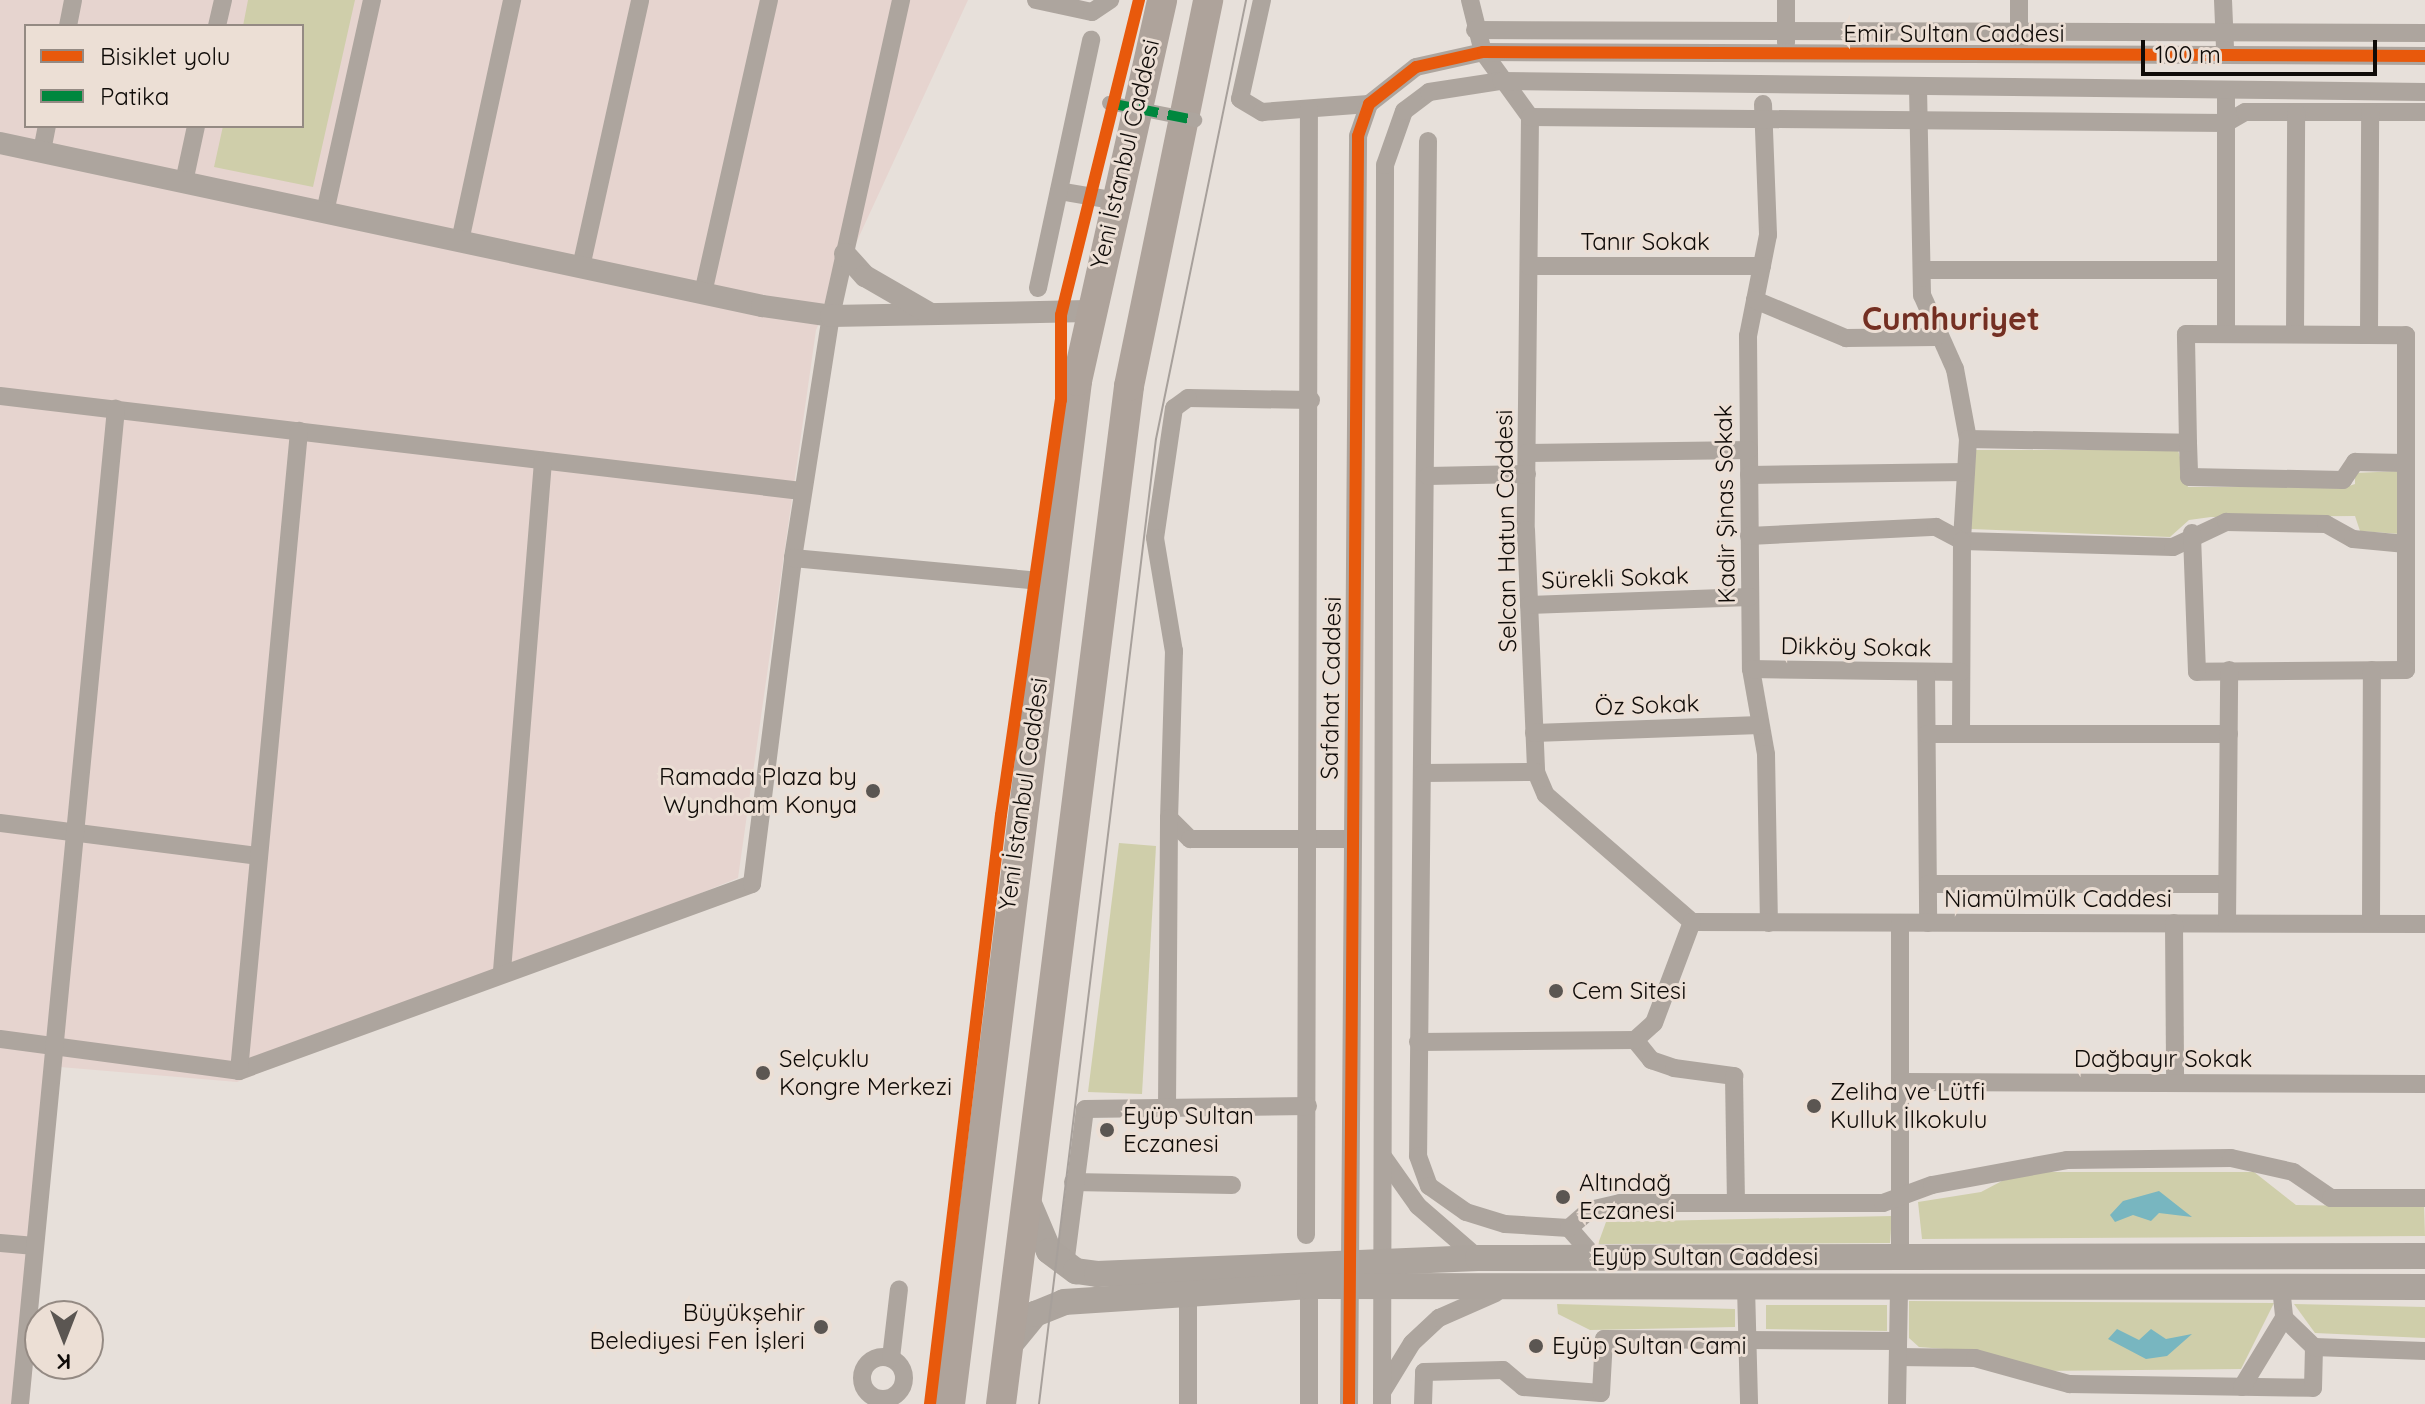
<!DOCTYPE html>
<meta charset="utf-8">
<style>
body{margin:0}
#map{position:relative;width:2425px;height:1404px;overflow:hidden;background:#e7e0da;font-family:Quicksand,sans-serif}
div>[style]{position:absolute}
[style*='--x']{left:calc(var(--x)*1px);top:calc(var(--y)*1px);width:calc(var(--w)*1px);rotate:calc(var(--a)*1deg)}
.industrial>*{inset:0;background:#e6d4cf}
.green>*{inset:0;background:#cfceaa}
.water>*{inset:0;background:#78b6c0}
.minor>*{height:18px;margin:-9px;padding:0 9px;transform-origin:9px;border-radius:9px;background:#ada59e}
.minor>.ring{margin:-9px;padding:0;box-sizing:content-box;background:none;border:18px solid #ada59e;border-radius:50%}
.tertiary>*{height:22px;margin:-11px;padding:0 11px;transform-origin:11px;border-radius:11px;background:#ada59e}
.secondary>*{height:26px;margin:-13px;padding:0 13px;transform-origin:13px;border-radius:13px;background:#aca49d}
.trunk>*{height:30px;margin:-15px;padding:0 15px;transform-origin:15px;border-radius:15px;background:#aea39b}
.tram>*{height:2px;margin:-1px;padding:0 1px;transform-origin:1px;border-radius:1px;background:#a7a09b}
.pedestrian-bridge>*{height:14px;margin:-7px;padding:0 7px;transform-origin:7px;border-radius:7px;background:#ada59e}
.quiet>*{height:10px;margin-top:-5px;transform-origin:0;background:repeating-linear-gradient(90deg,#00873e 0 20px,transparent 0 30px)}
.cycleway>*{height:12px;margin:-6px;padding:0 6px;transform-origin:6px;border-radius:6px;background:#e8590c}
.dots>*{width:22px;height:22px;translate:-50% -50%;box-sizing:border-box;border:4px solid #ecdfd5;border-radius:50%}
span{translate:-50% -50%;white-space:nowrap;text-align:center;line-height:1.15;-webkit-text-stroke:6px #ecdfd5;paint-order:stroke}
.street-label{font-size:24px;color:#0f0b08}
.poi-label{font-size:24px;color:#0f0b08}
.right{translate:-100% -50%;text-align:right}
.left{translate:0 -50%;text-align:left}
.district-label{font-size:32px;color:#742f22;font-weight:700}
.legend{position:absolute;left:24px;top:24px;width:280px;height:104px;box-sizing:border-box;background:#ecdfd5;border:2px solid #948a83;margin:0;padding:10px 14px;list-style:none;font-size:24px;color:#0f0b08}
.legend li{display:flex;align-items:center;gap:16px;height:40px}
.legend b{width:40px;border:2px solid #948a83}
.north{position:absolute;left:24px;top:1300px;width:80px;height:80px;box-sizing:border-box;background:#ecdfd5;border:2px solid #948a83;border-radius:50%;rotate:180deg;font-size:22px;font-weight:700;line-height:32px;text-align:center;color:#0f0b08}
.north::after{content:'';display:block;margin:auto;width:28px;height:36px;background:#5b5652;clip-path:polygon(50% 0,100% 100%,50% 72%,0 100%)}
.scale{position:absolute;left:2141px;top:40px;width:236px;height:36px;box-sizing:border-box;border:4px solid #0f0b08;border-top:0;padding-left:10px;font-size:24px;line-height:28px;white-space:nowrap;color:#0f0b08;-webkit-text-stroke:6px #ecdfd5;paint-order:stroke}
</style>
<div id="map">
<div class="industrial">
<i style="clip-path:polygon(evenodd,0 0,968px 0,816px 330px,738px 878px,237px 1082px,60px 1067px,29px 1404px,0 1404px,0 0,26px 26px,302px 26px,302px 126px,26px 126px,26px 26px)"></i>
</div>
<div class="green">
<i style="clip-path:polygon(248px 0,355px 0,313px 187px,214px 167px,223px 126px,302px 126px,302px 26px,243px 26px)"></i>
<i style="clip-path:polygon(1974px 450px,2178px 450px,2188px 487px,2346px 487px,2355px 484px,2355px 473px,2400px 471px,2401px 534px,2360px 531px,2355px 516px,2211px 517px,2189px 520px,2170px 537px,1971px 529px)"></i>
<i style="clip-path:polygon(1119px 843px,1156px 846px,1142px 1094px,1088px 1092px)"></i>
<i style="clip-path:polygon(2019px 1172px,2254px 1172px,2296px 1205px,2424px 1207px,2425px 1236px,1922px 1239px,1918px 1202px,1981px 1192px)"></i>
<i style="clip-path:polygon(1892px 1216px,1890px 1243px,1598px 1244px,1606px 1222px)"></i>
<i style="clip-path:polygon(1909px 1301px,2274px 1303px,2241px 1369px,2038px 1371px,1984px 1352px,1919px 1347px,1909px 1338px)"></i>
<i style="clip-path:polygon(1557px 1304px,1735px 1309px,1735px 1327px,1590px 1330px,1558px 1314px)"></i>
<i style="clip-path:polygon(2294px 1304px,2425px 1307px,2425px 1338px,2315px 1333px)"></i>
<i style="clip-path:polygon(1766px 1305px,1887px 1305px,1887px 1331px,1766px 1329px)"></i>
</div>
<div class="water">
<i style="clip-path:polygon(2159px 1191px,2192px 1217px,2159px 1213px,2151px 1221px,2133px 1215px,2115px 1222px,2110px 1215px,2123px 1201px)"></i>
<i style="clip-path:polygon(2117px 1329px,2139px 1340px,2151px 1329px,2166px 1339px,2192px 1334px,2167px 1356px,2146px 1359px,2108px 1339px)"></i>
</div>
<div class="minor">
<i style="--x:1036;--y:0;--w:57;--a:12.1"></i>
<i style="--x:1092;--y:12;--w:22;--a:-34"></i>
<i style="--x:1262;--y:0;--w:101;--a:102.5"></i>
<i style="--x:1240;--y:99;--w:26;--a:31"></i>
<i style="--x:1262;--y:112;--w:107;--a:-4.3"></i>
<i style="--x:1470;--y:0;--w:54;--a:76"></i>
<i style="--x:1483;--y:52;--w:80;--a:54.1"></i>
<i style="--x:1530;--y:117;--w:413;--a:90.6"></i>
<i style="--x:1526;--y:530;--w:242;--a:87.6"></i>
<i style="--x:1536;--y:772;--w:25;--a:67"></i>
<i style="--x:1546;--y:795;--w:194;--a:41"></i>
<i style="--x:1786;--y:0;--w:43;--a:90"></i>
<i style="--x:2019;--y:0;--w:45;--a:90"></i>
<i style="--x:2223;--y:0;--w:47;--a:87.6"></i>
<i style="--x:68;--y:26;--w:26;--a:-79"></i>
<i style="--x:217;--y:26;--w:27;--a:-77"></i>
<i style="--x:1475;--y:30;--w:950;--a:0.18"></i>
<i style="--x:1918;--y:87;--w:208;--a:88.9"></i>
<i style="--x:1922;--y:295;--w:81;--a:66"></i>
<i style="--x:1955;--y:369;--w:71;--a:79.5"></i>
<i style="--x:1968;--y:439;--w:220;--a:1"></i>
<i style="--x:2188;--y:443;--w:34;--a:88"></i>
<i style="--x:2189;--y:477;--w:154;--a:1.1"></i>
<i style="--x:2343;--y:480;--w:22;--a:-56"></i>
<i style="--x:2355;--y:462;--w:51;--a:1.1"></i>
<i style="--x:1763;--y:104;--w:131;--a:87.8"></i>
<i style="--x:1768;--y:235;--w:103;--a:101.2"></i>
<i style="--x:1748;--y:336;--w:333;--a:89.5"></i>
<i style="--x:1751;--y:669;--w:86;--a:80"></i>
<i style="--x:1766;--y:754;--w:169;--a:89"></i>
<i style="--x:1530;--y:117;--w:696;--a:0.49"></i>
<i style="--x:2226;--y:123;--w:22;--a:-30"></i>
<i style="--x:2245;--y:112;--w:180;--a:0"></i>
<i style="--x:1428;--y:141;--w:1015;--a:90.56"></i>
<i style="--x:1418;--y:1156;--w:32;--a:70"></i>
<i style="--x:1429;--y:1186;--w:45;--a:35.1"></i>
<i style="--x:1466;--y:1212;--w:41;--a:17.1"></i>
<i style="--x:1505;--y:1224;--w:64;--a:3.6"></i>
<i style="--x:1569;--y:1228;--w:40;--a:49"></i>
<i style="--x:42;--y:151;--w:25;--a:-79"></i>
<i style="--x:184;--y:182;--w:57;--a:-77.9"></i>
<i style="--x:1059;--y:191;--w:54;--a:9.6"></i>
<i style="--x:325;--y:212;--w:217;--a:-77.5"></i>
<i style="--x:460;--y:241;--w:247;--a:-77.8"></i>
<i style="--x:1529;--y:266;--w:233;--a:0"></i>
<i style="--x:581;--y:267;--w:273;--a:-77.5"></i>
<i style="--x:1922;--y:270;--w:304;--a:0"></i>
<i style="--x:1038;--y:288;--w:254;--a:-77.9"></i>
<i style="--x:703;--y:293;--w:300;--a:-77.3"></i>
<i style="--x:1755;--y:300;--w:99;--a:22.7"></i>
<i style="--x:1846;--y:338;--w:90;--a:-0.6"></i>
<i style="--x:2226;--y:334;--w:243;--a:-90"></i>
<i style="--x:2295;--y:334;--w:222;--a:-89.7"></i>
<i style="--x:2369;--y:335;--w:223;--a:-89.7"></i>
<i style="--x:0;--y:396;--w:807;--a:6.76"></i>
<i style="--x:1311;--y:400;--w:123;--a:-179.1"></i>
<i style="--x:1188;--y:398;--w:17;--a:144"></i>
<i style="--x:1174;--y:408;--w:131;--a:98.3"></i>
<i style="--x:1155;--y:538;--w:115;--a:80.5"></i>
<i style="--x:1174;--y:651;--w:167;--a:91.7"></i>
<i style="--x:1169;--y:818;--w:30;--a:45"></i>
<i style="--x:1190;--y:839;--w:161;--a:0"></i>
<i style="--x:1968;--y:439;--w:102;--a:93.4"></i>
<i style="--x:1962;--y:541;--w:211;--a:1.6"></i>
<i style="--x:2173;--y:547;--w:59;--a:-25.3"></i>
<i style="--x:2226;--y:522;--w:100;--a:1.1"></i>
<i style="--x:2326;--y:524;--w:31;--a:29"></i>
<i style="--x:2353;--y:539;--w:53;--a:5.4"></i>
<i style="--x:2188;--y:443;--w:109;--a:-91.1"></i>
<i style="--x:2186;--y:334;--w:220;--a:0.3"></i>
<i style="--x:2406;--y:335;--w:335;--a:90"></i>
<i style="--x:2406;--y:670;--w:209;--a:179.5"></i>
<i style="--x:2197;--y:672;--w:139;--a:-92.1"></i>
<i style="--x:1527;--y:453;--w:222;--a:-0.8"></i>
<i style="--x:1749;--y:475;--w:217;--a:-0.8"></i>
<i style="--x:1428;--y:476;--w:99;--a:-1.2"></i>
<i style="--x:1749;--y:536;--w:187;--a:-2.8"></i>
<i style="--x:1936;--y:527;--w:30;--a:28"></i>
<i style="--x:1962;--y:541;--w:193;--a:90.3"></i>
<i style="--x:793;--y:558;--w:245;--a:-81.1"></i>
<i style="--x:831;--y:316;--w:324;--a:-77.5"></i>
<i style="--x:1529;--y:605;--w:221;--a:-2.1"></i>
<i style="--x:1751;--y:669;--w:210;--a:0.8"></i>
<i style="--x:1926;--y:672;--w:251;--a:89.5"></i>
<i style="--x:1534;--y:733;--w:226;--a:-2"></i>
<i style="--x:1927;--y:734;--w:302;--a:0"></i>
<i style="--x:1423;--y:773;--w:113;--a:-0.5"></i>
<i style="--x:0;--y:823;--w:261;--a:7.3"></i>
<i style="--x:1928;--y:884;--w:299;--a:0"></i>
<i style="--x:1692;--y:922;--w:733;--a:0.16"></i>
<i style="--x:1900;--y:923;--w:334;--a:90"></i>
<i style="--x:2174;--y:923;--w:160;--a:89.6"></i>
<i style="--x:2227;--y:923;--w:253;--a:-89.5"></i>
<i style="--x:2371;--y:923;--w:253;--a:-89.8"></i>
<i style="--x:502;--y:971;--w:512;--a:-85.4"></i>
<i style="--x:0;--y:1039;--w:241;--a:7.6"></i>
<i style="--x:239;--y:1071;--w:546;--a:-20.03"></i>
<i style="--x:752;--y:884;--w:329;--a:-82.8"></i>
<i style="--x:793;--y:558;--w:259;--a:5.3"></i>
<i style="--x:1635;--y:1040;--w:26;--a:51"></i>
<i style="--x:1651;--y:1060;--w:24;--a:19"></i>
<i style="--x:1674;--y:1068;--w:61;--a:7.6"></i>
<i style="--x:1734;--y:1076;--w:127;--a:89.1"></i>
<i style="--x:1418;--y:1042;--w:217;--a:-0.5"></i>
<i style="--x:1635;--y:1040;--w:25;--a:-42"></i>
<i style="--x:1654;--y:1023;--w:108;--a:-69.4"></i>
<i style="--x:239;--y:1071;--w:643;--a:-84.64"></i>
<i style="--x:1902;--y:1082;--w:523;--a:0.22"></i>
<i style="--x:1167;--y:1108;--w:290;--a:-89.6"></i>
<i style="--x:1384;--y:1158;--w:59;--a:54.7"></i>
<i style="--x:1418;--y:1206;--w:79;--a:40.9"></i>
<i style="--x:1073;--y:1182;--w:159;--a:1.1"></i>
<i style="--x:1569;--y:1228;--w:28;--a:-41"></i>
<i style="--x:1590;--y:1210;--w:31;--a:-13"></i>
<i style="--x:1620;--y:1203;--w:263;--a:0"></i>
<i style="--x:1883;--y:1203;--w:52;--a:-20.2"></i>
<i style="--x:1932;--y:1185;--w:137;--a:-10.5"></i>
<i style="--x:2067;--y:1160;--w:164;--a:-0.7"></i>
<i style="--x:2231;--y:1158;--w:64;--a:12.7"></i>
<i style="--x:2293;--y:1172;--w:46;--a:34.4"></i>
<i style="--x:2331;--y:1198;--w:94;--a:0"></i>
<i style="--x:1306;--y:1235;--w:1126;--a:-89.85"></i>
<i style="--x:0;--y:1243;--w:35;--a:5"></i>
<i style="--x:1065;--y:1265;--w:157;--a:-82.7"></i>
<i style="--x:1085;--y:1109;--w:223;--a:-0.8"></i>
<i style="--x:1309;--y:1286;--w:118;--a:90"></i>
<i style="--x:1746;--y:1287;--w:117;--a:88.5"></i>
<i style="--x:2281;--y:1287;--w:31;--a:84"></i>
<i style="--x:2284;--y:1318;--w:42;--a:44"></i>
<i style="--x:1188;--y:1292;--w:112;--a:90"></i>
<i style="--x:1898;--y:1357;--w:77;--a:0.7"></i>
<i style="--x:1975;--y:1358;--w:98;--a:15.5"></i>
<i style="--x:2069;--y:1384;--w:244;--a:0.9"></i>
<i style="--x:2313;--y:1388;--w:41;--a:-88.6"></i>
<i style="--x:2314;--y:1347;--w:111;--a:2.1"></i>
<i class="ring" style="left:862px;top:1357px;width:24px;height:24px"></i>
<i style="--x:891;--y:1358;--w:69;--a:-83.4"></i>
<i style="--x:2242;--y:1387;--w:81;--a:-58.7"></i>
<i style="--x:1382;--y:1392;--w:57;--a:-58.5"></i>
<i style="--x:1412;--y:1343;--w:37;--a:-43"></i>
<i style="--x:1439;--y:1318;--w:62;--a:-23.7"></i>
<i style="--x:20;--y:1404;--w:1000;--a:-84.49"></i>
<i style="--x:1349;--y:1404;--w:1268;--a:-89.59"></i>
<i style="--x:1358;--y:136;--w:34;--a:-71"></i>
<i style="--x:1369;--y:104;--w:60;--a:-38.2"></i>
<i style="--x:1416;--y:67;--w:69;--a:-12.6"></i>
<i style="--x:1483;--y:52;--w:942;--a:0.24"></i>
<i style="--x:1382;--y:1404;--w:1239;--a:-89.86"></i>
<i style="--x:1385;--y:165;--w:57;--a:-70.6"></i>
<i style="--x:1404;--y:111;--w:31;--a:-37"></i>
<i style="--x:1429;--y:92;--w:73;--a:-8.7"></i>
<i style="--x:1501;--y:81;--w:924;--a:0.68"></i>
<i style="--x:1423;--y:1404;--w:32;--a:-88"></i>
<i style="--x:1424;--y:1372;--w:79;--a:-1.5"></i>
<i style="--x:1503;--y:1370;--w:26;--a:40"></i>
<i style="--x:1523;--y:1387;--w:78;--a:4.4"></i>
<i style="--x:1601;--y:1393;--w:54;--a:-86.8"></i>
<i style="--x:1604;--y:1339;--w:294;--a:0.4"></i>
<i style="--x:1897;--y:1404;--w:116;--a:-89"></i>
</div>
<div class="tertiary">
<i style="--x:0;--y:143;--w:779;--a:12.07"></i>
<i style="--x:762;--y:306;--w:70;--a:8.2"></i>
<i style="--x:831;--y:316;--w:257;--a:-1.1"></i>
<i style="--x:845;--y:254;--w:30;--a:48"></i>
<i style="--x:865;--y:276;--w:74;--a:30"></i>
</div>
<div class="secondary">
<i style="--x:1027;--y:1199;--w:56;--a:67.1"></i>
<i style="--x:1049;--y:1251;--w:34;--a:37"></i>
<i style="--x:1076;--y:1271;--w:21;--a:8"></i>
<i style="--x:1097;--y:1274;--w:381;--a:-2.4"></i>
<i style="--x:1478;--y:1258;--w:947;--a:-0.12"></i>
<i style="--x:1008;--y:1347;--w:43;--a:-50.7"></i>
<i style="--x:1035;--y:1314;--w:31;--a:-22"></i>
<i style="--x:1064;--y:1302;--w:246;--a:-3.7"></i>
<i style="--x:1309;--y:1286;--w:1116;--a:0.05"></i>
</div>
<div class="trunk">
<i style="--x:950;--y:1404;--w:1031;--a:-82.92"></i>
<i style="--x:1077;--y:381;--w:390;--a:-77.4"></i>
<i style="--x:1001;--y:1404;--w:1026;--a:-82.83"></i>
<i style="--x:1129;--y:386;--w:394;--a:-78.4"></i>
</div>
<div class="tram">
<i style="--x:1039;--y:1404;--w:972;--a:-83.09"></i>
<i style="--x:1156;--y:439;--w:448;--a:-78.4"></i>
</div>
<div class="pedestrian-bridge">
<i style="--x:1109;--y:103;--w:88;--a:11.2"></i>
</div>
<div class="quiet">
<i style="--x:1109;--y:103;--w:88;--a:11.2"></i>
</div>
<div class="cycleway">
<i style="--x:930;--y:1404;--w:593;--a:-83.13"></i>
<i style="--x:1001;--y:815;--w:419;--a:-81.8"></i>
<i style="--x:1061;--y:400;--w:85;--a:-90"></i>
<i style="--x:1061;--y:315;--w:325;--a:-76.1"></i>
<i style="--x:1349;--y:1404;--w:1268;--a:-89.59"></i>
<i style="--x:1358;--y:136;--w:34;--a:-71"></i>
<i style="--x:1369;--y:104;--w:60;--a:-38.2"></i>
<i style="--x:1416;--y:67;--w:69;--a:-12.6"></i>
<i style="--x:1483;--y:52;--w:942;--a:0.24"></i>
</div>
<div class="dots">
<i style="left:873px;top:791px;background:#5b5652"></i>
<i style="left:1556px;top:991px;background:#5b5652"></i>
<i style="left:763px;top:1073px;background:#5b5652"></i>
<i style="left:1814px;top:1106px;background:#5b5652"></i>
<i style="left:1107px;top:1130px;background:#5b5652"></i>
<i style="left:1563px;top:1197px;background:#5b5652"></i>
<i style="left:821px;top:1327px;background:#5b5652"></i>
<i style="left:1536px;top:1346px;background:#5b5652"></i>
</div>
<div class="street-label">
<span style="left:1954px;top:34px">Emir Sultan Caddesi</span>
<span style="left:1125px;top:154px;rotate:-77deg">Yeni İstanbul Caddesi</span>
<span style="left:1645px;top:242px">Tanır Sokak</span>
<span style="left:1725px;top:504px;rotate:-91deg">Kadir Şinas Sokak</span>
<span style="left:1506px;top:531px;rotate:-91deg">Selcan Hatun Caddesi</span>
<span style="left:1615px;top:578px;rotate:-2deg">Sürekli Sokak</span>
<span style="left:1856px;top:647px;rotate:1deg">Dikköy Sokak</span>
<span style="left:1331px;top:688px;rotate:-89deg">Safahat Caddesi</span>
<span style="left:1647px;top:705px;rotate:-2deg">Öz Sokak</span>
<span style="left:1023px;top:794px;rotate:-82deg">Yeni İstanbul Caddesi</span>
<span style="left:2058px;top:899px">Niamülmülk Caddesi</span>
<span style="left:2163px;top:1059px">Dağbayır Sokak</span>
<span style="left:1705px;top:1257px">Eyüp Sultan Caddesi</span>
</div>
<div class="poi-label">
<span class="right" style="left:857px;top:791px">Ramada Plaza by<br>Wyndham Konya</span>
<span class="left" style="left:1572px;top:991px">Cem Sitesi</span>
<span class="left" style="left:779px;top:1073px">Selçuklu<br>Kongre Merkezi</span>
<span class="left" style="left:1830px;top:1106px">Zeliha ve Lütfi<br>Kulluk İlkokulu</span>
<span class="left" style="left:1123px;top:1130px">Eyüp Sultan<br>Eczanesi</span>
<span class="left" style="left:1579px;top:1197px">Altındağ<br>Eczanesi</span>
<span class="right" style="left:805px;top:1327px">Büyükşehir<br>Belediyesi Fen İşleri</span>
<span class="left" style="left:1552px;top:1346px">Eyüp Sultan Cami</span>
</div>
<div class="district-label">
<span style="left:1951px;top:318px">Cumhuriyet</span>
</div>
<ul class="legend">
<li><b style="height:10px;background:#e8590c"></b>Bisiklet yolu</li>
<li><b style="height:10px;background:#00873e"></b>Patika</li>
</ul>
<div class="north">K</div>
<div class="scale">100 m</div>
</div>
